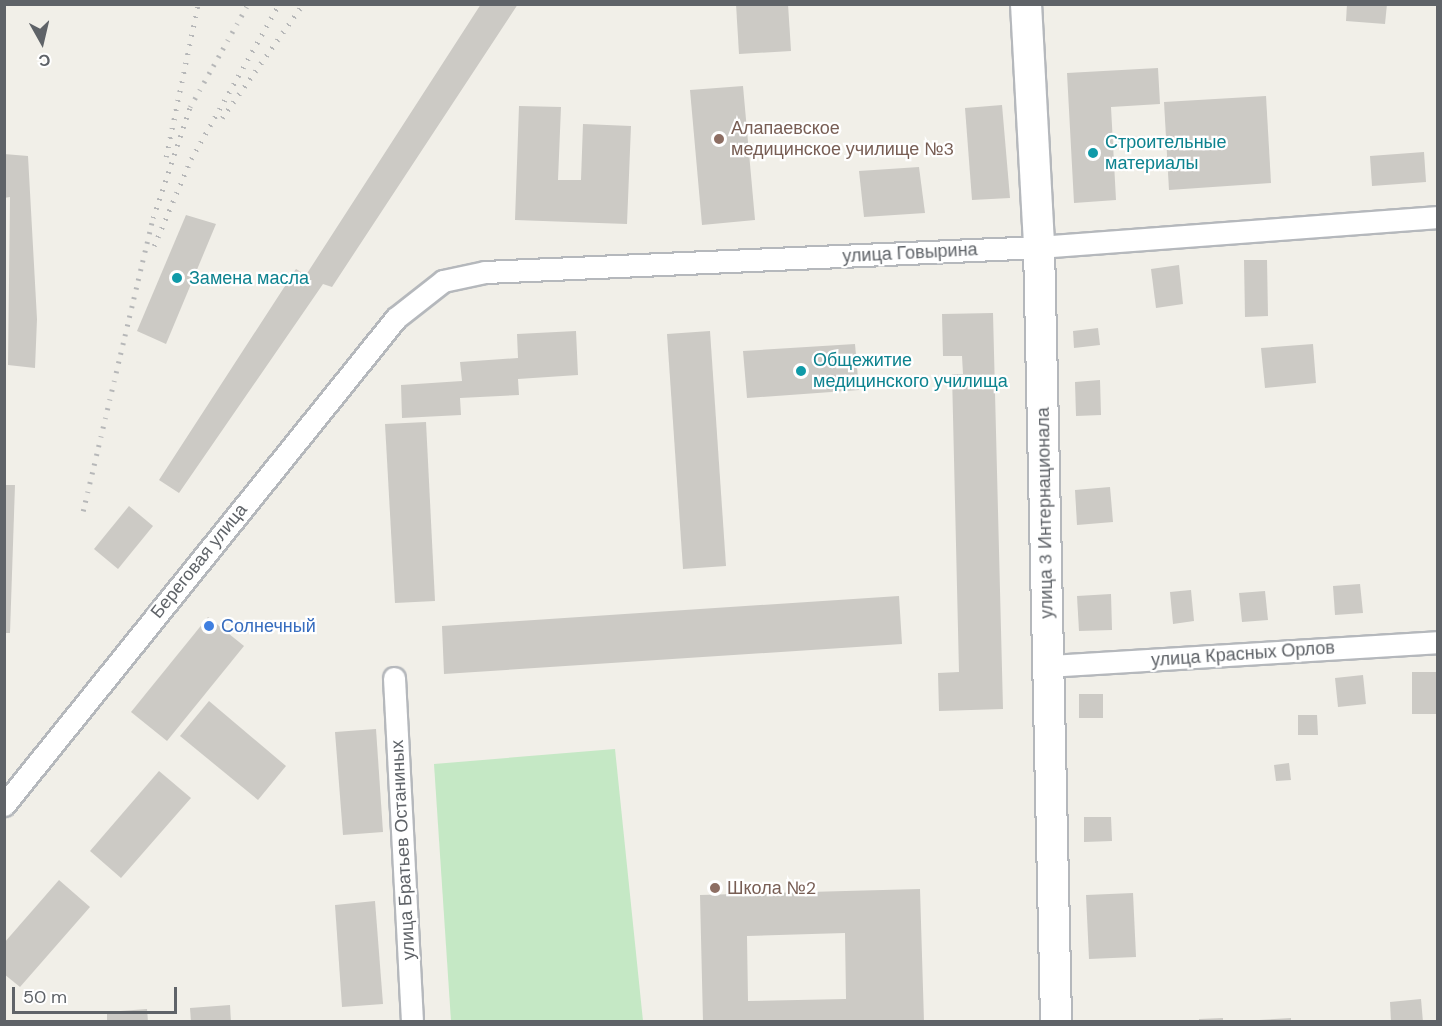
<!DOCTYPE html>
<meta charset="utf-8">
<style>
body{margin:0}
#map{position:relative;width:1442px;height:1026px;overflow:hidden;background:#f1efe8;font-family:"DM Sans",sans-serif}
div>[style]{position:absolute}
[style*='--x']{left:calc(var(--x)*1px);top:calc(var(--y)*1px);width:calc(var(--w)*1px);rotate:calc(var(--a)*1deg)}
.green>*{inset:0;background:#c5e8c5}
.building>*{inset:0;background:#cccac5}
.roads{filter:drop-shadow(2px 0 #b5b8bc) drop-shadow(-2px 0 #b5b8bc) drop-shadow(0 2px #b5b8bc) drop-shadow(0 -2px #b5b8bc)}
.minor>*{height:21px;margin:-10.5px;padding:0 10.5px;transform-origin:10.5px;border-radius:10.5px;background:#fff}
.secondary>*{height:30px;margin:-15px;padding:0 15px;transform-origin:15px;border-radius:15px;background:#fff}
.rail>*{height:4.5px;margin-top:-2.25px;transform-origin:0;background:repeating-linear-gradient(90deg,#b6b7b8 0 1.5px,transparent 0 9.5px)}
.dots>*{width:16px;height:16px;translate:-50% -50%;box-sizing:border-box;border:3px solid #fff;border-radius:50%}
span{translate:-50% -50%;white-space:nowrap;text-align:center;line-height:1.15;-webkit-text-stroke:4.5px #fff;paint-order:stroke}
.education-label{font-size:18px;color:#785e54}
.left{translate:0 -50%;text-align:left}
.culture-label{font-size:18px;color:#0d838f}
.street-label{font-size:18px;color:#5f6368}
.shop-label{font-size:18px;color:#366cbe}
.frame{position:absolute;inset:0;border:6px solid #5f6368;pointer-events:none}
.north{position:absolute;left:12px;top:12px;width:60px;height:60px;-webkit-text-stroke:4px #fff;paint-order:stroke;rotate:172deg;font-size:16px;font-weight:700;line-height:24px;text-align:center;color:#5f6368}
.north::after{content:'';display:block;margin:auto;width:21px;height:27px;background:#5f6368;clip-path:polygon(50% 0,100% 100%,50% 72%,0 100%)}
.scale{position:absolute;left:12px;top:987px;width:165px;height:27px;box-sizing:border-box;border:3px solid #5f6368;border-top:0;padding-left:8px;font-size:18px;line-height:21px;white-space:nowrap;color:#5f6368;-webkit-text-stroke:4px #fff;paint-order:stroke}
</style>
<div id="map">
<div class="green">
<i style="clip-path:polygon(615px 749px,643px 1021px,451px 1021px,434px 764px)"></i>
</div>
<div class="building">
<i style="clip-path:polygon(481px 4px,518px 4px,332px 287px,323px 284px,179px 493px,159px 480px,296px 269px,306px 275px)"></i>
<i style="clip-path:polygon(736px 4px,788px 4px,791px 51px,739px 54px)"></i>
<i style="clip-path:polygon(1347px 4px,1387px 4px,1385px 24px,1346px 21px)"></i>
<i style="clip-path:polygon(1158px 68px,1160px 104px,1111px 107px,1116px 200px,1074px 203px,1067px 73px)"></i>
<i style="clip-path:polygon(743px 86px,755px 220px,702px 225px,690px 90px)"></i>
<i style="clip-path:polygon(1266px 96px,1271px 183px,1169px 190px,1164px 102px)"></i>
<i style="clip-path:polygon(1002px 105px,1010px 198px,972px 200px,965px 108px)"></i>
<i style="clip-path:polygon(519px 106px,561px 107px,558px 180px,581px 180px,583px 124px,631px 126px,627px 224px,515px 220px)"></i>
<i style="clip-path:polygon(1424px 152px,1426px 182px,1372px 186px,1370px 156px)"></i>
<i style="clip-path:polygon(4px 154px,28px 156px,37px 319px,35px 368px,8px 365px,10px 197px,4px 198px)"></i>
<i style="clip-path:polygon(919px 167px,925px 213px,864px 217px,859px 171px)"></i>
<i style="clip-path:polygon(186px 215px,216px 224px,166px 344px,137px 331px)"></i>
<i style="clip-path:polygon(1244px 260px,1267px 260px,1268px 316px,1245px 317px)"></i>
<i style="clip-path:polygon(1179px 265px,1183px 304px,1156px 308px,1151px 269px)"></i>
<i style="clip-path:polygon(993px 313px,1003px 709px,939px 711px,938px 673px,959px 672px,952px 374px,963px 374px,962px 356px,943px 356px,942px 314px)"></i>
<i style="clip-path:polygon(1098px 328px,1100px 345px,1074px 348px,1073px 331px)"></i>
<i style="clip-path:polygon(576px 331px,578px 375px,518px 379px,519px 395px,460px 398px,461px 415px,402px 418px,401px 385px,462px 381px,460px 362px,518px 358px,517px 334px)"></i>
<i style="clip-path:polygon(710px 331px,726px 566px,683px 569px,667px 334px)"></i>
<i style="clip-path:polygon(855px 344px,859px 390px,747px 398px,743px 351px)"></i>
<i style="clip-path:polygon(1313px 344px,1316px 383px,1265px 388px,1261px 348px)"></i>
<i style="clip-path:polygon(1100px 380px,1101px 415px,1076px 416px,1075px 382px)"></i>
<i style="clip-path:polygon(426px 422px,435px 601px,395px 603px,385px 424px)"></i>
<i style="clip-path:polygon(4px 485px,15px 485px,10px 633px,4px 633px)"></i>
<i style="clip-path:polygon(1110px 487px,1113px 522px,1077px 525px,1075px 490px)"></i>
<i style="clip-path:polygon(129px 506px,153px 526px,118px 569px,94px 549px)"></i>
<i style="clip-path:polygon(1360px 584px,1363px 613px,1335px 615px,1333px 586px)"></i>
<i style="clip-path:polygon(1191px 590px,1194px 621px,1173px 624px,1170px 592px)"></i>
<i style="clip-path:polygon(1265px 591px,1268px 620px,1242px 622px,1239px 593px)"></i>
<i style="clip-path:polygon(1111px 594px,1112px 630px,1079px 631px,1077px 596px)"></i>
<i style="clip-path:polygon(899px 596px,902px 644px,444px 674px,442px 626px)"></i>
<i style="clip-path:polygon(208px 617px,244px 646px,167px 741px,131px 712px)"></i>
<i style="clip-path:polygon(1412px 672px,1438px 672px,1438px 714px,1412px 714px)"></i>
<i style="clip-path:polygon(1363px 675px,1366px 704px,1338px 707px,1335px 678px)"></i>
<i style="clip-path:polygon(1079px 694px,1103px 694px,1103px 718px,1079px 718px)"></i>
<i style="clip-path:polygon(209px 701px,286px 766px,258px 800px,180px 736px)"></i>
<i style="clip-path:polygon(1298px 715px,1317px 715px,1318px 735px,1298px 735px)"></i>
<i style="clip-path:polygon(376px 729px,383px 832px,343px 835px,335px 732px)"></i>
<i style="clip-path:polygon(1289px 763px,1291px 780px,1276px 781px,1274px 765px)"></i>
<i style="clip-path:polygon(159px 771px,191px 798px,121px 878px,90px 851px)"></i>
<i style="clip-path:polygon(1084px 817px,1111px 817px,1112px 841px,1084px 842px)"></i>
<i style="clip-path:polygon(59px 880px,90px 907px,20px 987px,4px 974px,4px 943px)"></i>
<i style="clip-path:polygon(evenodd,920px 889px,924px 1022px,703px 1022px,700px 895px,920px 889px,845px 933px,846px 999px,748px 1001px,747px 936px,845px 933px)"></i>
<i style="clip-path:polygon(1133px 893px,1136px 957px,1089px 959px,1086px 895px)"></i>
<i style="clip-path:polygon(375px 901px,383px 1004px,342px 1007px,335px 905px)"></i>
<i style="clip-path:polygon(1421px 999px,1423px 1022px,1391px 1022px,1390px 1002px)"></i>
<i style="clip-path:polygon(230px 1005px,231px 1022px,191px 1022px,190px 1008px)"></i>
<i style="clip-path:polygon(147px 1009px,148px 1022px,107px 1022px,107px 1012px)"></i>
<i style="clip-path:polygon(1223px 1018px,1223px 1022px,1199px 1022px,1199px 1019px)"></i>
<i style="clip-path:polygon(1291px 1018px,1291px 1022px,1259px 1022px,1259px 1020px)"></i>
</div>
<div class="roads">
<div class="minor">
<i style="--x:1049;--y:666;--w:390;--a:-3.5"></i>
<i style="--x:394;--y:678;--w:344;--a:87"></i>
<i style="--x:4;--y:805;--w:625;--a:-51.17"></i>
<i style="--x:396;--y:318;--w:60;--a:-38.2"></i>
<i style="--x:443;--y:281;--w:43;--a:-12.1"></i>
<i style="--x:485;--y:272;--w:555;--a:-2.58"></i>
<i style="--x:1039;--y:247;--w:400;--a:-4.3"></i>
</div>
<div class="secondary">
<i style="--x:1026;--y:4;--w:243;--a:86.9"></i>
<i style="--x:1039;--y:247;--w:775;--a:88.74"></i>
</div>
</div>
<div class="rail">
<i style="--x:222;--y:118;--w:140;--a:-54.6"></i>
<i style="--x:166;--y:157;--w:156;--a:-78.2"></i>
<i style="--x:154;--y:246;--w:95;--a:-67"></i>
<i style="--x:191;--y:159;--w:178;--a:-60.4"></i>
<i style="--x:83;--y:511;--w:301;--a:-76.6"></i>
<i style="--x:153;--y:218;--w:117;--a:-71.6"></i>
<i style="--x:190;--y:107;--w:118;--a:-60.6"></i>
</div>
<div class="dots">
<i style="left:719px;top:139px;background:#8d6e63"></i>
<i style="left:1093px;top:153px;background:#0f9aa8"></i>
<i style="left:177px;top:278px;background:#0f9aa8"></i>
<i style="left:801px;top:371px;background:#0f9aa8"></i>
<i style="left:209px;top:626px;background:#3f7fe0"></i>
<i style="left:715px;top:888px;background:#8d6e63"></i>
</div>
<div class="education-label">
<span class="left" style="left:731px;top:139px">Алапаевское<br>медицинское училище №3</span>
<span class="left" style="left:727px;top:888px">Школа №2</span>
</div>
<div class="culture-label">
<span class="left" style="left:1105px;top:153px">Строительные<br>материалы</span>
<span class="left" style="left:189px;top:278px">Замена масла</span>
<span class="left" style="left:813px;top:371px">Общежитие<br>медицинского училища</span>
</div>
<div class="street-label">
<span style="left:910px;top:253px;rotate:-3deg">улица Говырина</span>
<span style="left:1045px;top:513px;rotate:-91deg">улица 3 Интернационала</span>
<span style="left:199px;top:561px;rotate:-51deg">Береговая улица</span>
<span style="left:1243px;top:654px;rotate:-4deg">улица Красных Орлов</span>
<span style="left:403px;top:850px;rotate:-93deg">улица Братьев Останиных</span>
</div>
<div class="shop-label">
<span class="left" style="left:221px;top:626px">Солнечный</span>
</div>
<div class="frame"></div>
<div class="north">С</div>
<div class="scale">50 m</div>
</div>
